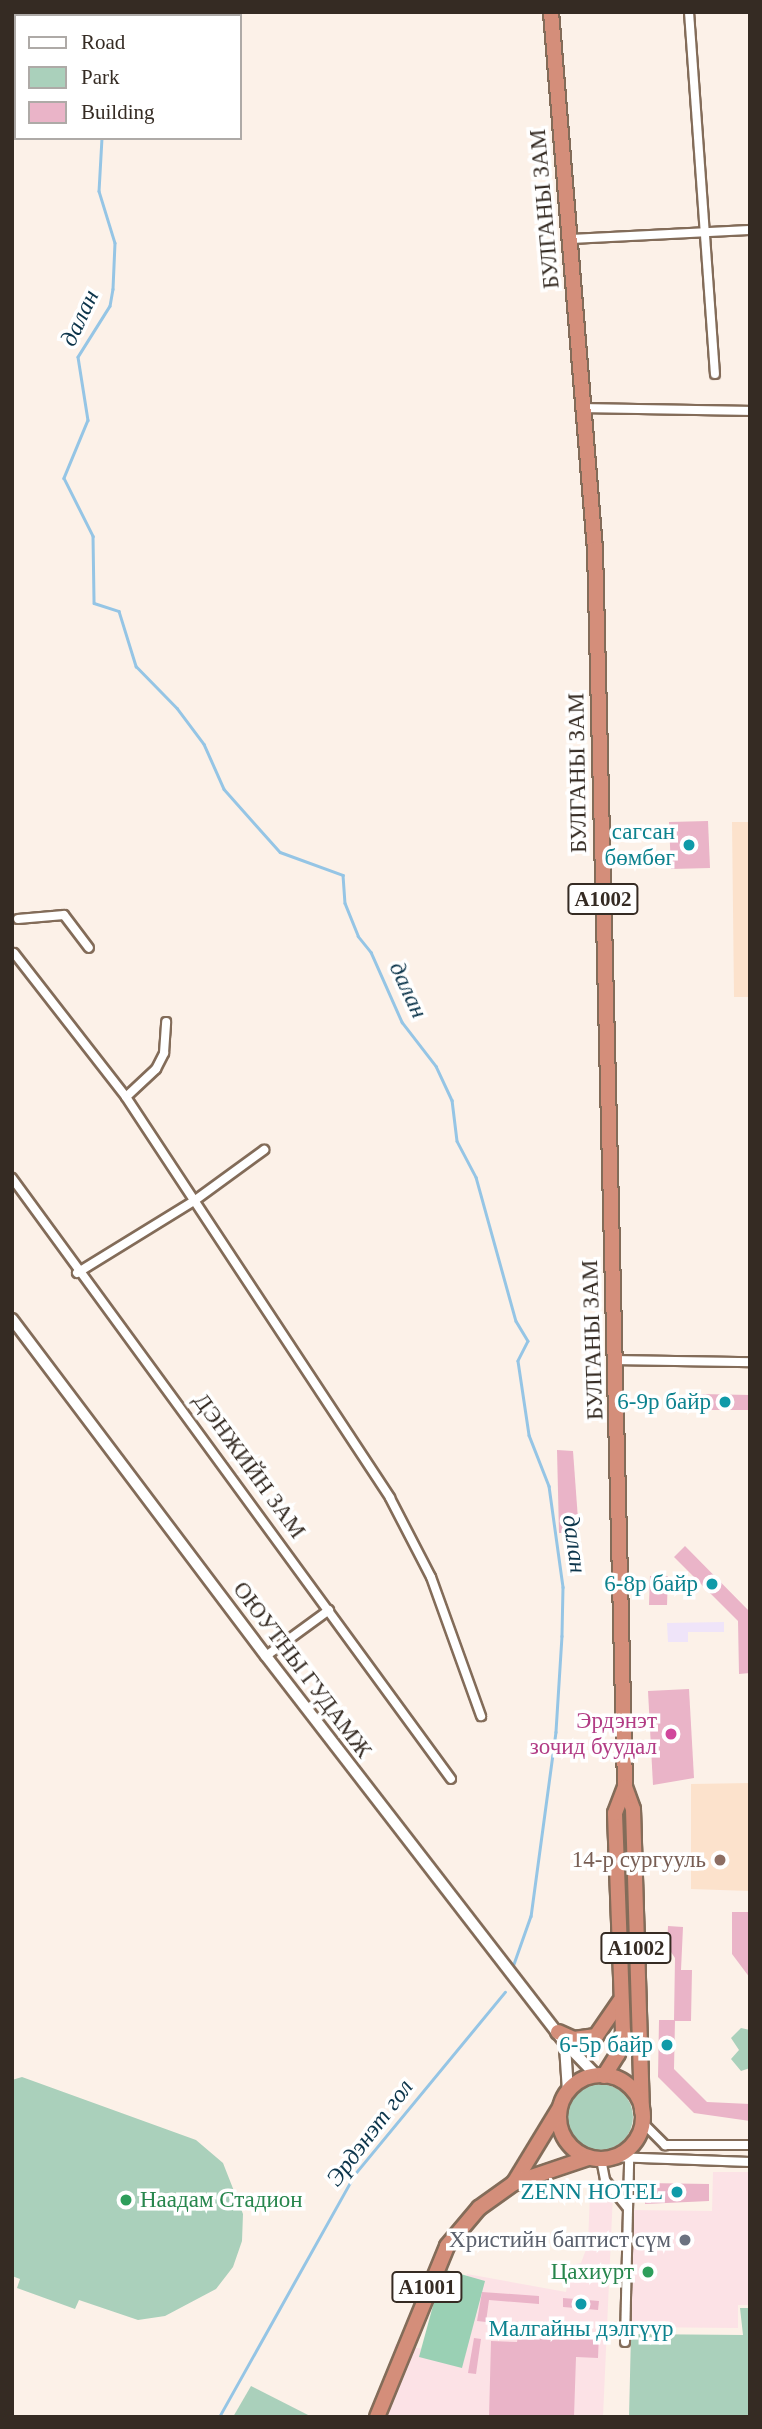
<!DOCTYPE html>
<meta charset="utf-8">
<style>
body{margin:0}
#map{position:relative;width:762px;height:2429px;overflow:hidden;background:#fcf1e8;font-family:Georgia,serif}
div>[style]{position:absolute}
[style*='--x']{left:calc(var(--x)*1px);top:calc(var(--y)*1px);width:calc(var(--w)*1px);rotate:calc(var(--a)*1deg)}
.commercial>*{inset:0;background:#fce2e6}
.industrial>*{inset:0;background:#efe4f9}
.built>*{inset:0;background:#fce2cc}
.green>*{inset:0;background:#aad0bb}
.round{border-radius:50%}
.forest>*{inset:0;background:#9ad0b4}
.stream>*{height:2.5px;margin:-1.25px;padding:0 1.25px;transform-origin:1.25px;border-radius:1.25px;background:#95c5e5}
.building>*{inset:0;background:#eab4c8}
.roads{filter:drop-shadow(2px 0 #836c59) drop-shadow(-2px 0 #836c59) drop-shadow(0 2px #836c59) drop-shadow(0 -2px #836c59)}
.minor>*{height:8px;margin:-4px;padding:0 4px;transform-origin:4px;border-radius:4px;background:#fff}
.tertiary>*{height:10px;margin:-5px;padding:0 5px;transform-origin:5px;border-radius:5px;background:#fff}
.trunk>*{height:14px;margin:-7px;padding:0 7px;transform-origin:7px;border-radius:7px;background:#d48e7a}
.trunk>.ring{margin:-7px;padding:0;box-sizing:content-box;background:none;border:14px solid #d48e7a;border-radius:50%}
.dots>*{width:19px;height:19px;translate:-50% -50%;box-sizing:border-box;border:4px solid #fff;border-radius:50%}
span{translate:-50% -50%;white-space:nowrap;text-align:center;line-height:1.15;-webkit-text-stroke:7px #fff;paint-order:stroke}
.shield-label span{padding:2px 5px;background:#fff;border:2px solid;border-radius:5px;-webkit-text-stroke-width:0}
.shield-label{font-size:21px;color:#352b23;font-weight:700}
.street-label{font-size:23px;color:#352b23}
.culture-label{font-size:23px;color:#0d838f}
.right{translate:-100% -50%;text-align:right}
.hotel-label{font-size:23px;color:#b23c85}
.education-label{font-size:23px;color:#785e54}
.leisure-label{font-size:23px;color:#27864d}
.left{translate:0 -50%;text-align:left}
.worship-label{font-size:23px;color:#5b616d}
.water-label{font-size:24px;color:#0c354b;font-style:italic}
.frame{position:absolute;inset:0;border:14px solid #352b23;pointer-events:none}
.legend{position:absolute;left:14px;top:14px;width:228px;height:126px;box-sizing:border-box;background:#fff;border:2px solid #aeaaa7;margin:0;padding:9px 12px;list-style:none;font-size:21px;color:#352b23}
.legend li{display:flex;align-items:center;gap:14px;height:35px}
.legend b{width:35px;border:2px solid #aeaaa7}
</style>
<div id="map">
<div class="commercial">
<i style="clip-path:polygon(713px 2172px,750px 2172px,750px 2305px,738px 2305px,738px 2328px,629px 2327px,629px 2210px,712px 2211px)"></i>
<i style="clip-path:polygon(590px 2192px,613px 2193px,603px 2417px,381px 2417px,395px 2344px,452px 2354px,467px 2274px,566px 2292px,571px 2265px,581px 2263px,588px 2244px)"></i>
</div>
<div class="industrial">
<i style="clip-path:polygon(724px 1622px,724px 1632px,688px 1632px,688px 1642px,668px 1642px,667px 1623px)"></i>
</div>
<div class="built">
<i style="clip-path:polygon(732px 822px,750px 822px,750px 997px,734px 997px)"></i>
<i style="clip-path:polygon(750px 1783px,750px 1891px,691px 1889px,691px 1784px)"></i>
</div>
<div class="green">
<i style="clip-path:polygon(741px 2028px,750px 2030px,750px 2068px,741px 2071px,731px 2059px,739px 2050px,731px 2038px)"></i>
<i style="clip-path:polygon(22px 2077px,196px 2140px,223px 2163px,243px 2214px,242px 2241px,233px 2267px,216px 2289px,165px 2316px,138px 2320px,79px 2300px,75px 2309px,17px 2288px,20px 2279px,12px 2276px,12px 2080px)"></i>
<i class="round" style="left:567px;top:2084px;width:66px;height:66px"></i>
<i style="clip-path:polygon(740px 2308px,750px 2308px,750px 2417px,629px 2417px,631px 2334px,743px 2335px)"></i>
<i style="clip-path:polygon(251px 2386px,312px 2417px,233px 2417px)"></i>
</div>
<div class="forest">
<i style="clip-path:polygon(443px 2269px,485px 2281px,462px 2368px,419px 2357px)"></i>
</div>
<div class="stream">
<i style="--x:87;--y:16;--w:4;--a:-90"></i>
<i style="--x:102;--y:138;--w:53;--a:93.2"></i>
<i style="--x:99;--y:191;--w:54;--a:72.9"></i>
<i style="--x:115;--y:243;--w:46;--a:92.5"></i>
<i style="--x:113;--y:289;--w:17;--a:100"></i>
<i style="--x:110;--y:306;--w:60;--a:122.1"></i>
<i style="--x:78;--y:357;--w:64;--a:81"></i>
<i style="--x:88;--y:420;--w:63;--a:112.5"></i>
<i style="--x:64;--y:478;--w:65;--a:63.4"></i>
<i style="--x:93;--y:536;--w:67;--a:89.1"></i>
<i style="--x:94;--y:603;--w:26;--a:18"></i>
<i style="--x:119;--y:611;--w:58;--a:72.8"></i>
<i style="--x:136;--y:666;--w:59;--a:45.7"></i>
<i style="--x:177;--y:708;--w:45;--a:53.1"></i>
<i style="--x:204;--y:744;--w:49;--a:66"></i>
<i style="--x:224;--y:789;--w:84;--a:48.4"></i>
<i style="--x:280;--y:852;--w:67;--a:20.1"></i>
<i style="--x:343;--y:875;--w:28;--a:86"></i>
<i style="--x:345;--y:903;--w:35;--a:68"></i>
<i style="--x:358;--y:936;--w:21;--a:51"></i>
<i style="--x:371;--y:952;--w:77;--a:66.1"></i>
<i style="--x:402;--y:1022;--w:56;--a:52.3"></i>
<i style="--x:436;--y:1066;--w:38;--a:65"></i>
<i style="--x:452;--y:1100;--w:41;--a:83"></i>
<i style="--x:457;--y:1141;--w:41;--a:62.2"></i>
<i style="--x:476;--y:1177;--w:149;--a:74.5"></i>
<i style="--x:516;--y:1321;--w:23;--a:59"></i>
<i style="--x:528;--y:1341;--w:22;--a:117"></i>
<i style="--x:518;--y:1361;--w:75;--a:81.5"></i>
<i style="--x:529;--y:1435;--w:55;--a:68.6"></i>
<i style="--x:549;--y:1486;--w:102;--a:82.1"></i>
<i style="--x:563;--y:1587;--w:49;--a:91.2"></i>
<i style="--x:562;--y:1636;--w:96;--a:93.6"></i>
<i style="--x:556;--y:1732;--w:186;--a:97.7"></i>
<i style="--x:531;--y:1916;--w:54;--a:109.4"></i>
<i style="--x:219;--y:2417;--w:277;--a:-60.8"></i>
<i style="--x:354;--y:2175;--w:237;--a:-50.5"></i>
</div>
<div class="building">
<i style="clip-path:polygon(708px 821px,710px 868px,671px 869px,669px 822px)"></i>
<i style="clip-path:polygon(700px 1394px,750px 1395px,750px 1410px,700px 1410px)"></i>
<i style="clip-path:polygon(557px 1450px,573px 1451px,579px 1533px,559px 1533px)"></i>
<i style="clip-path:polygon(685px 1546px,750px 1612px,750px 1673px,739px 1674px,738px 1621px,674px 1557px)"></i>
<i style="clip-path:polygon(650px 1576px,668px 1576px,667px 1605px,649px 1605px)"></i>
<i style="clip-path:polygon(689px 1689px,694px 1778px,653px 1785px,648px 1691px)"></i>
<i style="clip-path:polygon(732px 1912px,750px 1912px,750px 1978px,732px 1954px)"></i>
<i style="clip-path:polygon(668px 1926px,683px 1927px,681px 1970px,692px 1970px,691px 2021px,675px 2021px,674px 2069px,707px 2102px,750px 2104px,750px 2121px,694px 2113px,658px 2077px,659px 2020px,674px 2020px,675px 1958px,667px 1946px)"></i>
<i style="clip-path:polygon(646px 2183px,709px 2184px,709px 2201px,645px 2204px)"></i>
<i style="clip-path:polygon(482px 2292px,539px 2296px,539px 2304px,489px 2300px,486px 2322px,477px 2321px)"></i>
<i style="clip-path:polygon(563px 2298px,599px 2301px,598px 2310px,563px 2307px)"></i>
<i style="clip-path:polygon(599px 2334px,598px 2358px,576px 2357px,574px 2417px,489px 2417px,491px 2341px,517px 2342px,518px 2335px)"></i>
<i style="clip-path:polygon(474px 2338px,481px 2339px,476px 2374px,468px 2373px)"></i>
</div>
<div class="roads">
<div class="minor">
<i style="--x:689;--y:12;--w:363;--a:85.9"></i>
<i style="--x:570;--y:239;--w:180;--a:-2.9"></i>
<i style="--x:584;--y:408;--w:166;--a:1"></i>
<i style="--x:18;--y:919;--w:46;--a:-5"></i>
<i style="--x:64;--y:915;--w:41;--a:52.9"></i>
<i style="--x:14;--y:953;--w:182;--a:52.1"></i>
<i style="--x:126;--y:1097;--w:480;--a:56.6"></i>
<i style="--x:390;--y:1498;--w:89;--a:62.6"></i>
<i style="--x:431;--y:1577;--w:148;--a:70.2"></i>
<i style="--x:126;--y:1097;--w:41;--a:-43"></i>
<i style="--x:156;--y:1069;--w:18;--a:-63"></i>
<i style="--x:164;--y:1053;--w:31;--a:-86"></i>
<i style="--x:12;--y:1178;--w:744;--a:53.85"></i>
<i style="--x:77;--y:1273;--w:137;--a:-31.6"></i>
<i style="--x:194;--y:1201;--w:87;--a:-36.1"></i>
<i style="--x:616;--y:1360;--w:134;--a:0.9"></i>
<i style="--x:266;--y:1656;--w:78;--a:-36.1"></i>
<i style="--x:642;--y:2122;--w:33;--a:45"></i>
<i style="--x:665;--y:2145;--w:85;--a:0"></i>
<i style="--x:613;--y:2157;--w:137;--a:2.1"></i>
<i style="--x:601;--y:2159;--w:21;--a:79"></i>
<i style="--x:605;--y:2180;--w:35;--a:51"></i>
<i style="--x:625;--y:2342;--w:181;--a:-88.7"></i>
</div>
<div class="tertiary">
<i style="--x:12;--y:1319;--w:422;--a:53"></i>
<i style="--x:266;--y:1656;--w:488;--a:52.3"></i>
<i style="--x:564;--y:2042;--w:47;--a:45.9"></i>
<i style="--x:565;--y:2046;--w:45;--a:86.2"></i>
</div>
<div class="trunk">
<i style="--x:551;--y:12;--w:539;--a:85.32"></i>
<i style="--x:595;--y:549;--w:1238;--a:88.61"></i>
<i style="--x:625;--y:1787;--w:23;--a:70"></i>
<i style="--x:633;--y:1809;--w:302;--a:88.3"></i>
<i style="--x:558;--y:2032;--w:17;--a:24"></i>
<i style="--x:574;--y:2039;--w:22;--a:-8"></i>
<i style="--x:596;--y:2036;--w:42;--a:-55.6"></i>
<i class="ring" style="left:559px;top:2075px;width:70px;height:70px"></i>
<i style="--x:604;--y:2076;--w:26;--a:-58"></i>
<i style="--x:618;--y:2054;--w:23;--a:-77"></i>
<i style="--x:623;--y:2032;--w:219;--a:-92.1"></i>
<i style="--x:615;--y:1813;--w:28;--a:-69"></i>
<i style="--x:514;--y:2183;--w:87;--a:-58.7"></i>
<i style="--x:377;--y:2417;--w:185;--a:-67.7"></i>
<i style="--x:447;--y:2246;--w:50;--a:-49.9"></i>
<i style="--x:479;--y:2208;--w:43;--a:-35.5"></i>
<i style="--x:514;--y:2183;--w:78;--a:-18.7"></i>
</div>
</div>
<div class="dots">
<i style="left:689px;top:845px;background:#0f9aa8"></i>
<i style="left:725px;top:1402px;background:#0f9aa8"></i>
<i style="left:712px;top:1584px;background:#0f9aa8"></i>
<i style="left:671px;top:1734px;background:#d1479c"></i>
<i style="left:720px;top:1860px;background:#8d6e63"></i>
<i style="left:667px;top:2045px;background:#0f9aa8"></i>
<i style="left:677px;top:2192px;background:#0f9aa8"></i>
<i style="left:126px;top:2200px;background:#2e9e5b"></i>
<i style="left:685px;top:2240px;background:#6b7280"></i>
<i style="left:648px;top:2272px;background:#2e9e5b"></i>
<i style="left:581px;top:2304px;background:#0f9aa8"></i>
</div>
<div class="shield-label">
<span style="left:603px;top:899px">A1002</span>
<span style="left:636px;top:1948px">A1002</span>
<span style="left:427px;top:2287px">A1001</span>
</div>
<div class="street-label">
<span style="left:545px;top:209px;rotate:-95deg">БУЛГАНЫ ЗАМ</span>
<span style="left:578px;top:773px;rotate:-91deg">БУЛГАНЫ ЗАМ</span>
<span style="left:593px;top:1340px;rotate:-92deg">БУЛГАНЫ ЗАМ</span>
<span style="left:249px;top:1466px;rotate:54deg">ДЭНЖИЙН ЗАМ</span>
<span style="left:302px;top:1670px;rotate:53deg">ОЮУТНЫ ГУДАМЖ</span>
</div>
<div class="culture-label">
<span class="right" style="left:675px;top:845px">сагсан<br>бөмбөг</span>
<span class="right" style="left:711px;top:1402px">6-9р байр</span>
<span class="right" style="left:698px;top:1584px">6-8р байр</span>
<span class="right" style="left:653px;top:2045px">6-5р байр</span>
<span class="right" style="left:663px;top:2192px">ZENN HOTEL</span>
<span style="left:581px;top:2329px">Малгайны дэлгүүр</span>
</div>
<div class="hotel-label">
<span class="right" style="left:657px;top:1734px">Эрдэнэт<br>зочид буудал</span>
</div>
<div class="education-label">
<span class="right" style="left:706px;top:1860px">14-р сургууль</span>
</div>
<div class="leisure-label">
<span class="left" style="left:140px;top:2200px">Наадам Стадион</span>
<span class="right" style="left:634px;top:2272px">Цахиурт</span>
</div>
<div class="worship-label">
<span class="right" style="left:671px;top:2240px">Христийн баптист сүм</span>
</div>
<div class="water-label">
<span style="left:80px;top:318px;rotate:-65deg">далан</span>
<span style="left:408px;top:990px;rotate:65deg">далан</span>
<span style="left:574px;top:1544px;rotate:82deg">далан</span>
<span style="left:370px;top:2133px;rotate:-53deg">Эрдэнэт гол</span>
</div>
<div class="frame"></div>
<ul class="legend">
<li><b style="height:9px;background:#fff"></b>Road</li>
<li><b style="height:19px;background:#aad0bb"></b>Park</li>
<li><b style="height:19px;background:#eab4c8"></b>Building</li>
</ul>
</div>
